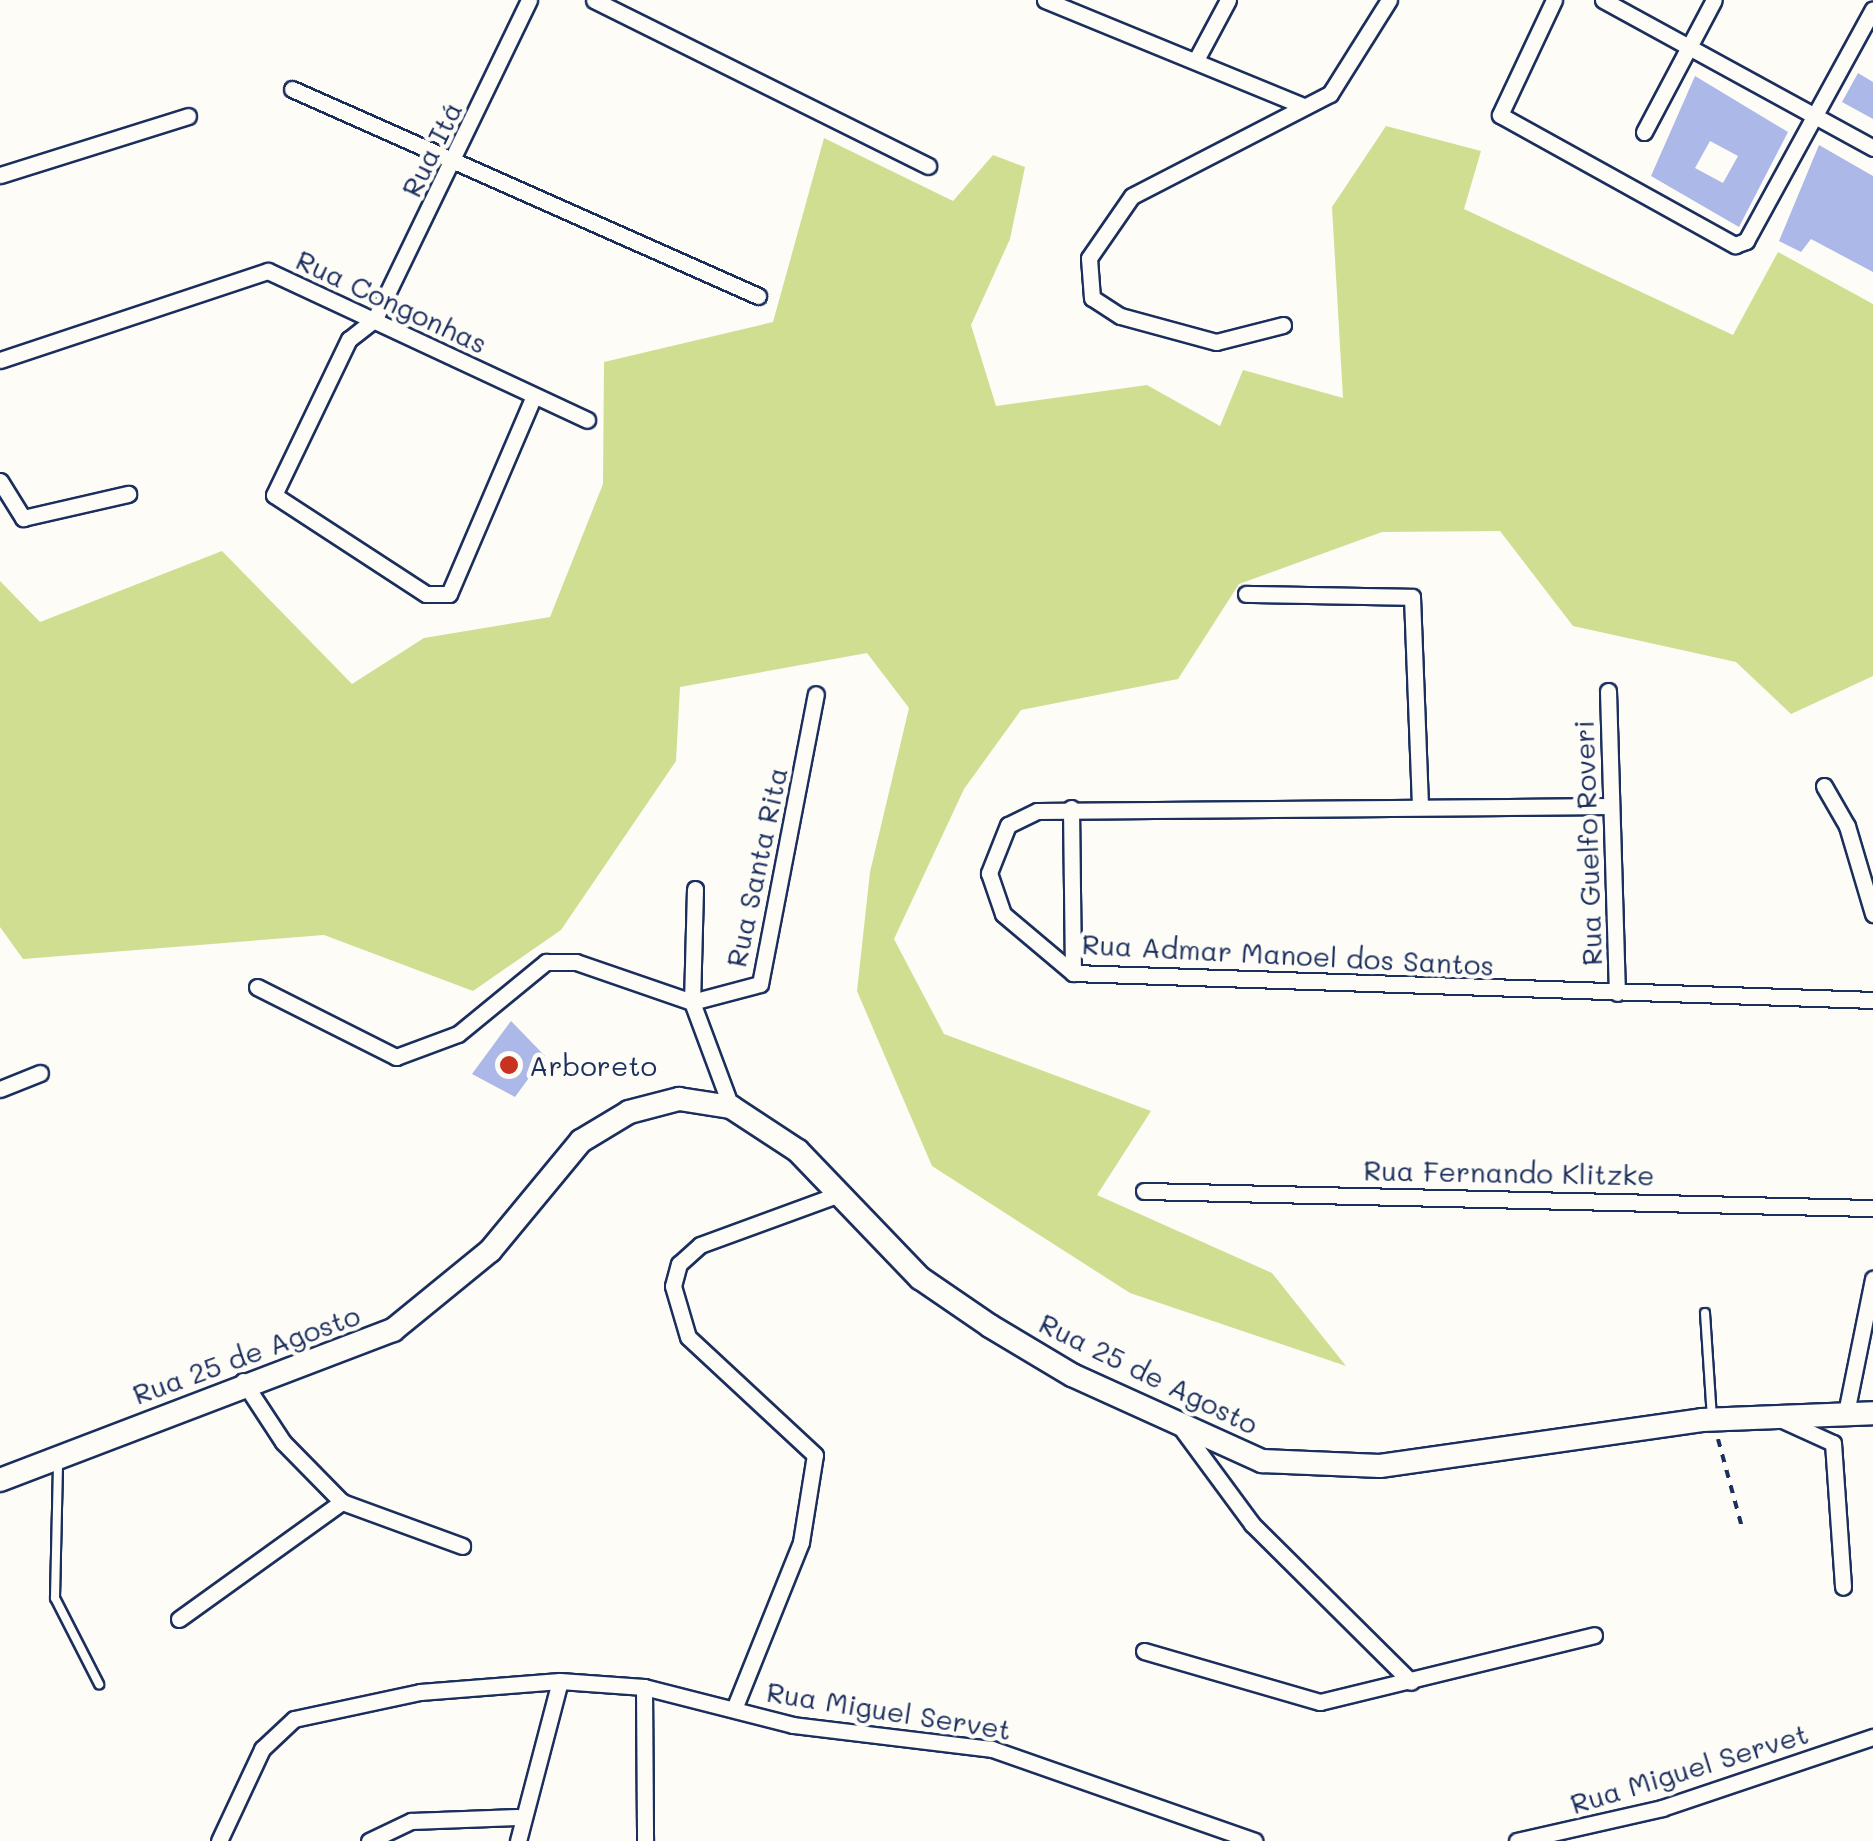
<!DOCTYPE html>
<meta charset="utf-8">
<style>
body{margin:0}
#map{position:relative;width:1873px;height:1841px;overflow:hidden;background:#fdfcf7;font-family:Mali,sans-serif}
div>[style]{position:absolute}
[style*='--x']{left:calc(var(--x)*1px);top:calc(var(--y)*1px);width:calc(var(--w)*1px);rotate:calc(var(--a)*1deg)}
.green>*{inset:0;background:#d0de91}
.building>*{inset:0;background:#abb8e8}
.path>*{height:4px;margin-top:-2px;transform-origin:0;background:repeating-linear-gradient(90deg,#1b2f5e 0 8px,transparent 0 16px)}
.roads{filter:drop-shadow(2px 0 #1b2f5e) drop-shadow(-2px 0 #1b2f5e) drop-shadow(0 2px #1b2f5e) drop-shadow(0 -2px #1b2f5e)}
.lane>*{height:8px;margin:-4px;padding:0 4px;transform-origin:4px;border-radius:4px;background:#fdfcf7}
.street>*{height:15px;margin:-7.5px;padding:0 7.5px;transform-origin:7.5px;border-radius:7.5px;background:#fdfcf7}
.secondary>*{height:22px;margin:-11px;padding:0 11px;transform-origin:11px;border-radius:11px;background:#fdfcf7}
.dots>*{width:28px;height:28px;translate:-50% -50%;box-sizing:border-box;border:5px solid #fdfcf7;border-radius:50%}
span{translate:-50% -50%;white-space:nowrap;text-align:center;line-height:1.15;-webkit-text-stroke:9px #fdfcf7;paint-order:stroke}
.street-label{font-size:28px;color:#1b2f5e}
.poi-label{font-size:28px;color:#1b2f5e}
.left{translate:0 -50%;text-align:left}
</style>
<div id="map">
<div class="green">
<i style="clip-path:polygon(1386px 126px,1481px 151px,1464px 209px,1733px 335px,1778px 252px,1873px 304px,1873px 676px,1791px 714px,1736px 662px,1573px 626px,1500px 531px,1382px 532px,1239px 584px,1178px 679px,1021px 710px,964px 789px,894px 939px,944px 1034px,1151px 1111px,1097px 1195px,1272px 1273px,1346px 1366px,1130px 1293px,932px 1166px,857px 991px,870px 872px,909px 708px,867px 653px,680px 687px,676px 761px,561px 930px,473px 991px,324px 935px,23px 959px,0 927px,0 581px,40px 622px,222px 551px,352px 684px,424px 638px,550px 617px,603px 484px,604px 362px,773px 322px,824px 138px,953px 201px,993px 155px,1025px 167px,1010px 239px,971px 325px,996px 406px,1147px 385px,1220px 426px,1243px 370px,1343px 398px,1332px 207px)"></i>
</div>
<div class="building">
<i style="clip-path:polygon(1858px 73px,1873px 82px,1873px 119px,1842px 102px)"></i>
<i style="clip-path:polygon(evenodd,1695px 76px,1788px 132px,1739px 227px,1651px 176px,1695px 76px,1710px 141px,1738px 156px,1723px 183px,1695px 168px,1710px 141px)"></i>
<i style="clip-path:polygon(1819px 145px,1873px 176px,1873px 272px,1811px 239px,1801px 252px,1779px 241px)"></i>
<i style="clip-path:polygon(511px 1021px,545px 1056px,515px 1097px,472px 1074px)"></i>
</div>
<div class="path">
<i style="--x:1718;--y:1439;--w:95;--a:74.8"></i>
</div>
<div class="roads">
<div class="lane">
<i style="--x:1705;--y:1313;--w:105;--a:86.2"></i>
<i style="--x:58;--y:1465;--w:133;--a:91.3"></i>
<i style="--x:55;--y:1598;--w:97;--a:62.9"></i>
</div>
<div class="street">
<i style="--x:529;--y:0;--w:354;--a:115.8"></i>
<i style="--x:375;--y:319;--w:33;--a:142"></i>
<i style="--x:349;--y:339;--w:173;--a:115.7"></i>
<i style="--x:274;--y:495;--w:181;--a:33.1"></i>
<i style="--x:426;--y:594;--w:23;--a:0"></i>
<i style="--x:449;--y:594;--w:215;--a:-66.8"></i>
<i style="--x:594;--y:0;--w:373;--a:26.4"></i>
<i style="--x:1045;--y:0;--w:279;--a:22.3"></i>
<i style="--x:1554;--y:0;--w:127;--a:115.2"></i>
<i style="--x:1500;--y:115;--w:269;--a:29"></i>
<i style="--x:1735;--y:245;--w:12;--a:-20"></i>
<i style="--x:1746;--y:241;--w:264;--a:-61.3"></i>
<i style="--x:1603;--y:0;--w:308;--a:28.7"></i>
<i style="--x:1196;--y:60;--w:68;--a:-61.9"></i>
<i style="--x:292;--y:89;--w:510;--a:23.95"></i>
<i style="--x:1644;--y:132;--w:149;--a:-62.1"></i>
<i style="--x:0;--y:175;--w:197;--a:-17.4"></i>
<i style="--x:1283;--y:325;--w:69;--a:165.8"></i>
<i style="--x:1216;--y:342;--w:99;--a:-164.8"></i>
<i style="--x:1120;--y:316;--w:33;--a:-147"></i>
<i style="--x:1092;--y:298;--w:40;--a:-94.3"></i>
<i style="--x:1089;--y:258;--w:75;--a:-55.3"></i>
<i style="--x:1132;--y:196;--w:223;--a:-27.3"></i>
<i style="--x:1330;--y:94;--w:111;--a:-57.9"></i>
<i style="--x:0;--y:360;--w:282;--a:-18.4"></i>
<i style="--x:268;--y:271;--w:352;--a:25"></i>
<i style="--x:0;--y:481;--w:44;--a:58.1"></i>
<i style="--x:23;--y:518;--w:108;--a:-12.9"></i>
<i style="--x:1246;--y:594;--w:166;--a:1"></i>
<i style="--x:1412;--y:597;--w:209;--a:87.8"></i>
<i style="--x:1608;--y:691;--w:302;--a:88.3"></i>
<i style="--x:1824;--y:786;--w:46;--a:60.1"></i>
<i style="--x:1847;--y:826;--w:92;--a:73.5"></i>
<i style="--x:1611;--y:806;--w:574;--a:179.5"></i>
<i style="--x:1037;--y:811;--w:32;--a:154"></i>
<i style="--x:1008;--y:825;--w:52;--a:111.6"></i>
<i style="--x:989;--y:873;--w:43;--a:71.1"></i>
<i style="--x:1003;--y:914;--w:92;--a:40.1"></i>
<i style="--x:1073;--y:973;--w:800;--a:1.93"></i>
<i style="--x:1071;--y:808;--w:165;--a:89.3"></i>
<i style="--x:695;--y:889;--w:113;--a:91.5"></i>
<i style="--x:692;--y:1002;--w:112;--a:69.6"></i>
<i style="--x:257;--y:987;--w:156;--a:26.7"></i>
<i style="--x:396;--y:1057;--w:66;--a:-20.4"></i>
<i style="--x:458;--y:1034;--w:114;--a:-39.3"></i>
<i style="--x:546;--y:962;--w:30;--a:0"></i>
<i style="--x:576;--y:962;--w:123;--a:19"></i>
<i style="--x:692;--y:1002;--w:70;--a:-14.8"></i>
<i style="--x:760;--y:984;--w:295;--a:-79.1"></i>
<i style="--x:0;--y:1089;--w:43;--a:-21.8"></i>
<i style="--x:1144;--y:1191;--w:729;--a:1.34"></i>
<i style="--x:243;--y:1381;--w:73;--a:56.7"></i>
<i style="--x:283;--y:1442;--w:84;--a:45.5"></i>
<i style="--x:342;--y:1502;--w:128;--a:20.1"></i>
<i style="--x:1846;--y:1413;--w:137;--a:-78.6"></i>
<i style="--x:1780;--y:1419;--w:58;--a:24.4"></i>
<i style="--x:1833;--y:1443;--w:144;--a:86"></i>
<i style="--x:1182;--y:1429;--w:118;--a:53.6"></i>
<i style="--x:1252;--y:1524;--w:224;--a:44.8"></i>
<i style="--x:179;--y:1619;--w:201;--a:-35.7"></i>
<i style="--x:1144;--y:1651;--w:183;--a:16.2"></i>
<i style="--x:1320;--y:1702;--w:282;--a:-13.7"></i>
<i style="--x:644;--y:1687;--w:154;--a:89.6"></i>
<i style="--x:734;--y:1709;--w:180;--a:-68.1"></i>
<i style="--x:801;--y:1542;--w:88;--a:-80.9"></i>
<i style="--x:815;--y:1455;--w:173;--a:-137.1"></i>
<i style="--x:688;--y:1337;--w:53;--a:-106.4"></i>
<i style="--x:673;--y:1286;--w:23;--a:-75"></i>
<i style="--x:679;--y:1264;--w:28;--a:-42"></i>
<i style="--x:700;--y:1245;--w:148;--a:-20.1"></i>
<i style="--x:219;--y:1841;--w:102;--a:-64.9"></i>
<i style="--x:262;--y:1749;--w:44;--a:-43.2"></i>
<i style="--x:294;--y:1719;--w:129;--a:-12.1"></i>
<i style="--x:420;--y:1692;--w:140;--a:-4.5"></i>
<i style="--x:560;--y:1681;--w:84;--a:4.1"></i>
<i style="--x:644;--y:1687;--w:154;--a:14.3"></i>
<i style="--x:793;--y:1725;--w:200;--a:6.9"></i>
<i style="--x:992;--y:1749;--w:278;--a:19.3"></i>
<i style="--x:369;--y:1841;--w:47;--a:-25.5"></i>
<i style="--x:411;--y:1821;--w:106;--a:-2.2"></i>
<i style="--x:518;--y:1841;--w:165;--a:-75.3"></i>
<i style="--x:1517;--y:1841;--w:149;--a:-12.8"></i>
<i style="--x:1662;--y:1808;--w:223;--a:-18.6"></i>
</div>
<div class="secondary">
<i style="--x:0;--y:1480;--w:421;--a:-20.9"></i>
<i style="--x:393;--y:1330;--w:125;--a:-39.2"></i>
<i style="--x:490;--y:1251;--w:143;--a:-50.4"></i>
<i style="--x:581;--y:1141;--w:56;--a:-31.1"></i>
<i style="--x:629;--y:1112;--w:52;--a:-14.6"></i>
<i style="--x:679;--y:1099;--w:53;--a:8.7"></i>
<i style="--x:731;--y:1107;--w:80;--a:33.3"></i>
<i style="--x:798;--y:1151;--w:176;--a:46.2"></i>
<i style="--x:920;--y:1278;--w:85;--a:34.4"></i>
<i style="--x:990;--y:1326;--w:96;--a:30.9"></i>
<i style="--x:1072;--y:1375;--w:209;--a:24.4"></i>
<i style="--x:1262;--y:1461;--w:118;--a:2.4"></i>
<i style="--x:1380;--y:1466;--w:325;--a:-8.1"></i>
<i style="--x:1702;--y:1420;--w:171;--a:-2.3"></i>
</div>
</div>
<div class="dots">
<i style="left:509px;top:1065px;background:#c8321e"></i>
</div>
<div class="street-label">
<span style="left:431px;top:149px;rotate:-64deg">Rua Itá</span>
<span style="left:392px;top:301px;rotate:25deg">Rua Congonhas</span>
<span style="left:1587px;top:843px;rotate:-92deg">Rua Guelfo Roveri</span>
<span style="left:756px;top:867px;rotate:-78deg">Rua Santa Rita</span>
<span style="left:1288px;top:954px;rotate:3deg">Rua Admar Manoel dos Santos</span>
<span style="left:1509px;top:1172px;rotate:1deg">Rua Fernando Klitzke</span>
<span style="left:246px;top:1354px;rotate:-20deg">Rua 25 de Agosto</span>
<span style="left:1149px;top:1373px;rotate:26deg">Rua 25 de Agosto</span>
<span style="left:889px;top:1710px;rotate:9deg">Rua Miguel Servet</span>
<span style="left:1689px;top:1768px;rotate:-17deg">Rua Miguel Servet</span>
</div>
<div class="poi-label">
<span class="left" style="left:529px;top:1065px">Arboreto</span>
</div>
</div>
